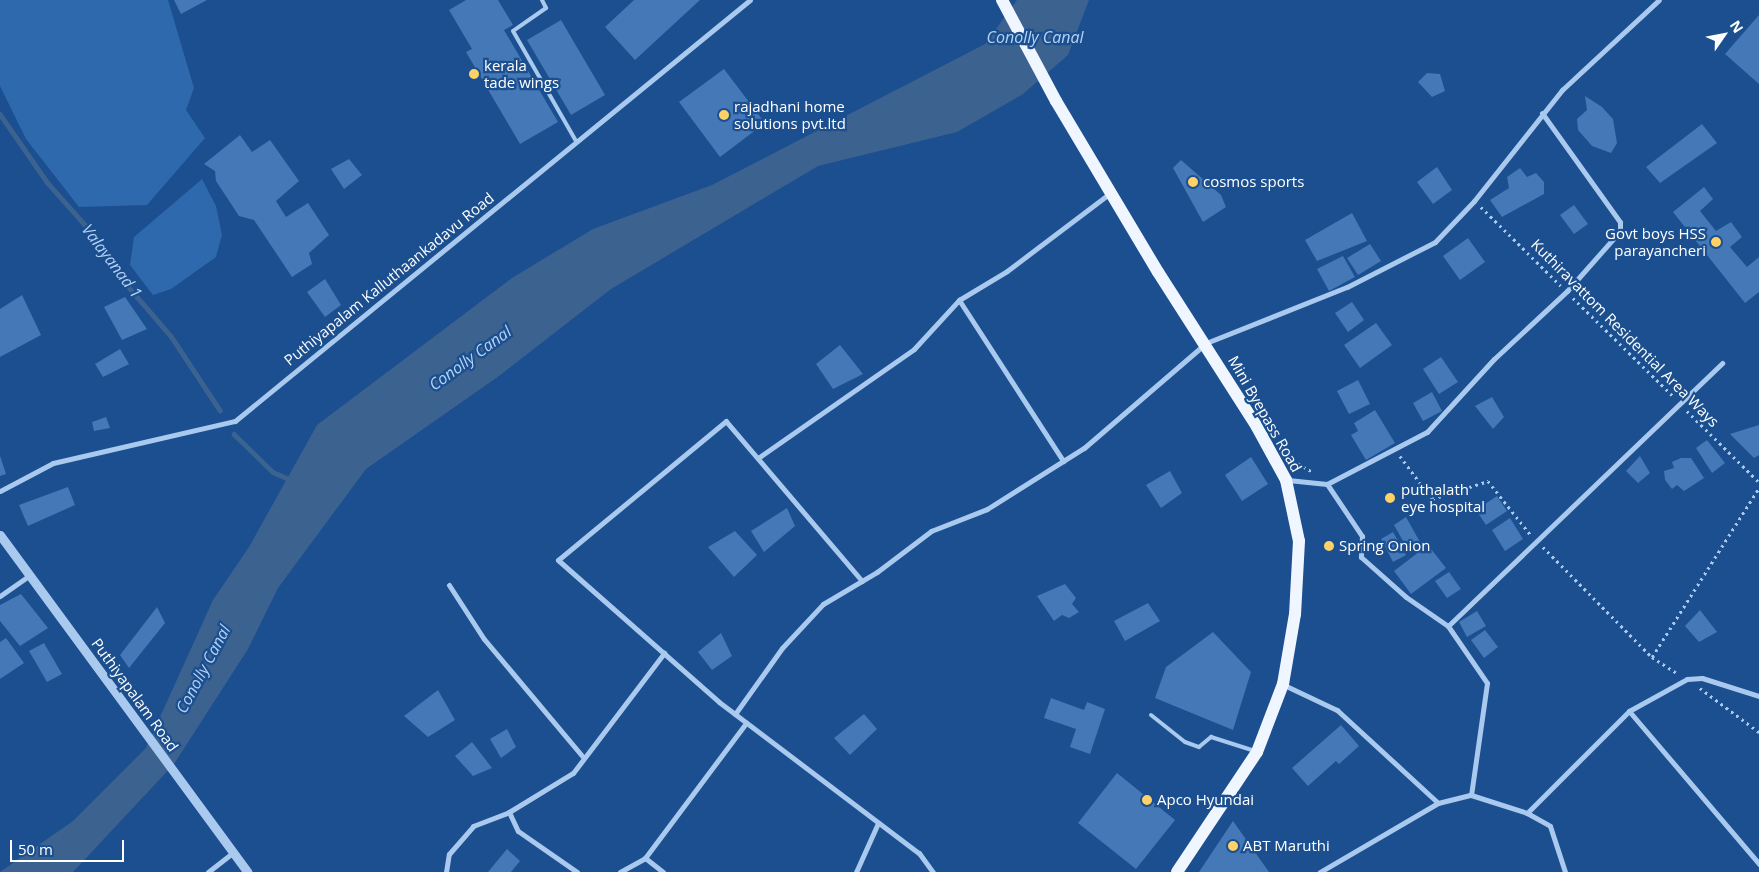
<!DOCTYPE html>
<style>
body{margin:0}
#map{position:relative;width:1759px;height:872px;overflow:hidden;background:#1b4f8f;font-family:"Open Sans",sans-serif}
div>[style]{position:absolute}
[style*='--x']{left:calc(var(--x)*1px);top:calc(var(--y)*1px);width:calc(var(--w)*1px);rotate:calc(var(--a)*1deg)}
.green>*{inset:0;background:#2e69ad}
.water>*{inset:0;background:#3c6290}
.stream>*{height:4.5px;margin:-2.25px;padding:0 2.25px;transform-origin:2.25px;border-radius:2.25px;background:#3c6290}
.building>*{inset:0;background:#4478b7}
.path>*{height:2.5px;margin-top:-1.25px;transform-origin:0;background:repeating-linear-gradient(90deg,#a9c9ee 0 2.5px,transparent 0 6.5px)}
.service>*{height:4px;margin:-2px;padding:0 2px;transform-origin:2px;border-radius:2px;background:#a9c9ee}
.minor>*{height:5px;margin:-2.5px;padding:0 2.5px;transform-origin:2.5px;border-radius:2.5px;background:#a9c9ee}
.tertiary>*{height:9px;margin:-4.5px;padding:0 4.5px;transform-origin:4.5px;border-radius:4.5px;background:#a9c9ee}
.primary>*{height:12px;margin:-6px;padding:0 6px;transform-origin:6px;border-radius:6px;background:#f0f6ff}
.dots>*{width:14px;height:14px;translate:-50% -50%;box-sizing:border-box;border:2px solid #1b4f8f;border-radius:50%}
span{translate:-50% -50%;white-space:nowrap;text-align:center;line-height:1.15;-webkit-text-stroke:4.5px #1b4f8f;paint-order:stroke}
.poi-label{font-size:15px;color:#fff}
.left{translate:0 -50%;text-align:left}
.right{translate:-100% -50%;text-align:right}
.street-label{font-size:15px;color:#fff}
.water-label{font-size:16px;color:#b5d3f5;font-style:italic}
.north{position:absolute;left:1699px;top:10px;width:50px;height:50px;-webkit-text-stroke:4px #1b4f8f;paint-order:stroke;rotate:57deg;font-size:14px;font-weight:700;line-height:20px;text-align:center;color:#fff}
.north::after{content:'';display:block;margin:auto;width:18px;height:22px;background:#fff;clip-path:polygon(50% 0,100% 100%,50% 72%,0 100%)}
.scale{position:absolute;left:10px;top:840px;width:114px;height:22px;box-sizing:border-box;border:2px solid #fff;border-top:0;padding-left:6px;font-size:15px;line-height:18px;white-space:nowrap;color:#fff;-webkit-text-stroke:4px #1b4f8f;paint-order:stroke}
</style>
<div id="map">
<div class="green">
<i style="clip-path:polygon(0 0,168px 0,194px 88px,186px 110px,205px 138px,147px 205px,79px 207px,26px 139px,0 86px)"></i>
<i style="clip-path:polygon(202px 179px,216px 206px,222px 235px,216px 257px,171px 289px,153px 295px,130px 265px,134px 237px)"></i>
</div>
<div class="water">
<i style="clip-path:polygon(1017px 0,1089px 0,1068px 55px,1023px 94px,957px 132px,818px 166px,611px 289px,499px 376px,366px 469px,278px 588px,248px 649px,174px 764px,73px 872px,0 872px,73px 821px,146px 748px,213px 600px,249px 547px,317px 425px,512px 278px,593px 229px,712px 185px,985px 44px)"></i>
</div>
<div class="stream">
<i style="--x:0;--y:114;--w:83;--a:55.3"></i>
<i style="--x:47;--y:182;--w:60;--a:48.4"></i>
<i style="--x:87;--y:227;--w:60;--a:56.6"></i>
<i style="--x:120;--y:277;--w:78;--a:49.2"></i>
<i style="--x:171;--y:336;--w:89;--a:56.5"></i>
<i style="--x:234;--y:434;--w:54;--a:44.3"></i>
<i style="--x:273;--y:472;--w:20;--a:24"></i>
</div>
<div class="building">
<i style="clip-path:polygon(174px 0,207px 0,181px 14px)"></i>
<i style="clip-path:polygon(466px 0,498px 0,513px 25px,504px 30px,558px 122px,520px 144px,466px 52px,472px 49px,449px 10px)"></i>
<i style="clip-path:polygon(634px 0,700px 0,635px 60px,605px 27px)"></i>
<i style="clip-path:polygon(1759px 15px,1759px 84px,1725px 54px)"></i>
<i style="clip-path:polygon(561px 20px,605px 95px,571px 115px,527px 40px)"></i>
<i style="clip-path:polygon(724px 69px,765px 123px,720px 157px,679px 102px)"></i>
<i style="clip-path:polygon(1427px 73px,1440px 74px,1445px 91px,1432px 97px,1418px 82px)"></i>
<i style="clip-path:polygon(1585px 96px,1602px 107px,1613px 119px,1617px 143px,1611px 153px,1592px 146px,1578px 130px,1577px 119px,1587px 110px)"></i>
<i style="clip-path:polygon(1702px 124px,1717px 143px,1660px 183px,1646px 167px)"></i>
<i style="clip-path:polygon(240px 135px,252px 152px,270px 140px,299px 181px,276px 201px,286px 217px,308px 203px,329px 235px,309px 253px,312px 264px,292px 277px,254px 220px,239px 216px,216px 181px,215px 171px,204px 164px)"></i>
<i style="clip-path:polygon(349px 159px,362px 175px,344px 189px,331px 169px)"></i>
<i style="clip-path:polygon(1181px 160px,1221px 195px,1226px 207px,1203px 222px,1173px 168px)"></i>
<i style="clip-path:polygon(1437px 167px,1452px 190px,1433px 204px,1417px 182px)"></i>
<i style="clip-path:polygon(1520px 168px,1527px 177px,1536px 173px,1544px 182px,1544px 194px,1502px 217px,1490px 200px,1509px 188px,1507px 177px)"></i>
<i style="clip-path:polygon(1704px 187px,1713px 199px,1700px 211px,1716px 231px,1731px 222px,1742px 237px,1730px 247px,1747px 267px,1759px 257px,1759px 292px,1745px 303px,1673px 212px)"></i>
<i style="clip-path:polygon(1574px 205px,1588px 224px,1574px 234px,1560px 215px)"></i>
<i style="clip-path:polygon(1352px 213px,1367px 241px,1317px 261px,1305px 240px)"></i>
<i style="clip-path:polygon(1468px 238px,1485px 262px,1460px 280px,1443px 256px)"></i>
<i style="clip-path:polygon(1370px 244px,1381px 261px,1358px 275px,1347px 258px)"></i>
<i style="clip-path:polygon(1343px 256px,1355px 277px,1329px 291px,1317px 269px)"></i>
<i style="clip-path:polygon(325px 279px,341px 305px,325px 317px,307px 292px)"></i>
<i style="clip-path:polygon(22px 295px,41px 335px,0 357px,0 309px)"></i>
<i style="clip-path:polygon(125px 297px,147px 329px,122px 340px,104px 307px)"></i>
<i style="clip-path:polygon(1352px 302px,1364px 320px,1348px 332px,1335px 313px)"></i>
<i style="clip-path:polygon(1376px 323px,1392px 345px,1360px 368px,1344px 345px)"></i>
<i style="clip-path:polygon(840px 345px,863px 374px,833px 389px,816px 364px)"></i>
<i style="clip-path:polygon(120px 349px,129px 364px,103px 377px,95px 364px)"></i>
<i style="clip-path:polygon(1441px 357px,1458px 382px,1439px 394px,1423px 369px)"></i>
<i style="clip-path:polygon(1358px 380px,1370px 404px,1349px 414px,1337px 391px)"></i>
<i style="clip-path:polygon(1432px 392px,1442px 411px,1423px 421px,1413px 403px)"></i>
<i style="clip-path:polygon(1492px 397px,1504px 417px,1493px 429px,1475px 406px)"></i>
<i style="clip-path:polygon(1375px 410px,1395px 443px,1366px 460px,1351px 435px,1358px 431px,1354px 423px)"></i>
<i style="clip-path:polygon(106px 417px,110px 428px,94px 431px,92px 422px)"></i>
<i style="clip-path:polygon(1759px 425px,1759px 455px,1754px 458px,1730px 434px)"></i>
<i style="clip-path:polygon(1707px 440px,1725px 463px,1712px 473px,1696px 448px)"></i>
<i style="clip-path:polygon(0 456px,6px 474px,0 476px)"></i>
<i style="clip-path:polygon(1640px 456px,1650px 473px,1638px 483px,1626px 471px)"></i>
<i style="clip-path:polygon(1251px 457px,1268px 484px,1242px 501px,1225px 475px)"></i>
<i style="clip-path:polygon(1681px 458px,1691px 458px,1704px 478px,1684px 491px,1677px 485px,1672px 489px,1665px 480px,1664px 471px,1674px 468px,1672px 462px)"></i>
<i style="clip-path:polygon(1170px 471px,1182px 493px,1161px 508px,1146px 485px)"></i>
<i style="clip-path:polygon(68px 487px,75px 505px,28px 526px,19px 505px)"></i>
<i style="clip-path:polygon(1497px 496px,1507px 511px,1486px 525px,1476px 510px)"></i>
<i style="clip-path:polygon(787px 508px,795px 526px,764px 552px,751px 531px)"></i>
<i style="clip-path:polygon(1406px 517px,1420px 542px,1408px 550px,1394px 525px)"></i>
<i style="clip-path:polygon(1510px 518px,1523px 539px,1505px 551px,1492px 530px)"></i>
<i style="clip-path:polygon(735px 531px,757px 555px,734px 577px,708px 547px)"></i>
<i style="clip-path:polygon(1393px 532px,1406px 555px,1393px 562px,1381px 539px)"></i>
<i style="clip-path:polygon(1428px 545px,1446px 568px,1411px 594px,1394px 571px)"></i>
<i style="clip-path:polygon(1449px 572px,1461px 589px,1447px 598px,1435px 581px)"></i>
<i style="clip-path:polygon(1065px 584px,1076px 598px,1072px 604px,1079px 612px,1069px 618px,1062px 615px,1054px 621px,1037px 596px)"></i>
<i style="clip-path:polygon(21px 594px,48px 628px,20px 646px,0 621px,0 605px)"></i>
<i style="clip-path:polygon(1148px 603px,1160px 621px,1125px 641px,1114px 621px)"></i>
<i style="clip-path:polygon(157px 607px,165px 623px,129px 668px,120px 655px)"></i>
<i style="clip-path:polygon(1700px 610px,1717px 632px,1699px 642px,1685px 626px)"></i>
<i style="clip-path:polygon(1477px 611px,1486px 626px,1467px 637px,1459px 622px)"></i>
<i style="clip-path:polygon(1485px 630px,1498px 647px,1484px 658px,1471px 640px)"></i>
<i style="clip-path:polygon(1213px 632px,1251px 672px,1233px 730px,1155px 698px,1166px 667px)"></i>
<i style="clip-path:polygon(721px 633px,732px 656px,712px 670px,698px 652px)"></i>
<i style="clip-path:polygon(6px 638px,24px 663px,0 679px,0 642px)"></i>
<i style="clip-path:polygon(44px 643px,62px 674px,47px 682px,29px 651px)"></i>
<i style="clip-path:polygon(438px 690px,455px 720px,428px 737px,404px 716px)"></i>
<i style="clip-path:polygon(1051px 698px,1084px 710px,1087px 702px,1105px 709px,1090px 754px,1070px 747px,1076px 729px,1044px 718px)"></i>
<i style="clip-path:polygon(864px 714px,877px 729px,850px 755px,834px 738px)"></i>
<i style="clip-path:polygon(1341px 725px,1359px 746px,1339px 764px,1336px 761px,1308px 786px,1292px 768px)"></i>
<i style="clip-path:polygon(507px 729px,516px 747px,501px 758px,490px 739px)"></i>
<i style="clip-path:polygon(472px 742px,492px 768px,473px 776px,455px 756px)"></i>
<i style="clip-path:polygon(1117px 773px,1175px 820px,1136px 869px,1078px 823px)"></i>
<i style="clip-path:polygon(1233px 821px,1269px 872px,1199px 872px)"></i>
<i style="clip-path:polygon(507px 849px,520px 861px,511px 872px,488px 872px)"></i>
</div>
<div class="path">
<i style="--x:1481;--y:207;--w:112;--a:44.6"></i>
<i style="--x:1573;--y:298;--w:140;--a:44.4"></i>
<i style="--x:1687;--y:411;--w:101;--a:44.6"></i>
<i style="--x:1400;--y:456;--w:54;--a:53.3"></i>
<i style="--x:1432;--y:499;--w:59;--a:-17.8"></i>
<i style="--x:1488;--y:481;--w:68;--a:51.6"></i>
<i style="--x:1292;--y:460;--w:24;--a:30"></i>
<i style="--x:1543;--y:547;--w:155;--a:45.3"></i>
<i style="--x:1652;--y:657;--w:30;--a:33"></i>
<i style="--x:1652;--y:657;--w:200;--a:-57.7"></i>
<i style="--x:1700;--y:688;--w:74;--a:36.7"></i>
</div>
<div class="service">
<i style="--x:542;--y:0;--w:9;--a:63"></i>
<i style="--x:546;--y:8;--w:40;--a:145.1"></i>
<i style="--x:513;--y:31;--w:127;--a:60.2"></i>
<i style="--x:1151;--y:715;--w:43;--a:38.5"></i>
<i style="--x:1185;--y:742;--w:15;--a:20"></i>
<i style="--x:1199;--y:747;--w:16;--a:-40"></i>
<i style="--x:1211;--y:737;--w:46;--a:17.7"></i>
</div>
<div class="minor">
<i style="--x:959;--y:300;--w:192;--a:57.1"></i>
<i style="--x:758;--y:458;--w:190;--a:-34.9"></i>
<i style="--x:914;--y:349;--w:67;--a:-47.4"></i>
<i style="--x:959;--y:300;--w:56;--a:-31.1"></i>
<i style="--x:1007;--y:271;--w:129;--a:-37.1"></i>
<i style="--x:1288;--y:480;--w:39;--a:6"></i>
<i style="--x:1327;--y:484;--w:113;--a:-27.5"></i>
<i style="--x:1427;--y:432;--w:99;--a:-47.5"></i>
<i style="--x:1494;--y:359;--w:100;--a:-43"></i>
<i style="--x:1567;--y:291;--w:80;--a:-48.5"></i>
<i style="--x:1620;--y:231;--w:9;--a:-90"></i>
<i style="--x:1620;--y:222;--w:134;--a:-125.6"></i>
<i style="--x:1327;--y:484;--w:63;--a:56.1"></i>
<i style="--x:1362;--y:536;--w:21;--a:93"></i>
<i style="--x:1361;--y:557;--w:60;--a:41.6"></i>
<i style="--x:1406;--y:597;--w:51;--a:34.6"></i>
<i style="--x:1448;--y:626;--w:69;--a:55.6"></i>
<i style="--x:1487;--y:683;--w:113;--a:98.1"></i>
<i style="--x:0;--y:491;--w:60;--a:-27.8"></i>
<i style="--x:53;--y:463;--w:187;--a:-13"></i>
<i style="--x:235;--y:421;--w:665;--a:-39.27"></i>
<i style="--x:862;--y:581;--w:210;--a:-130.4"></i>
<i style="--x:726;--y:421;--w:218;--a:140.4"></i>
<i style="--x:558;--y:560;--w:215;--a:41.4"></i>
<i style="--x:719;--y:702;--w:251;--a:37.1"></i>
<i style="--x:919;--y:853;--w:24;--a:54"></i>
<i style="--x:449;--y:585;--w:64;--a:57.1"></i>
<i style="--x:484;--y:639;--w:155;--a:50"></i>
<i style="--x:0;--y:596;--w:37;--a:-35"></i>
<i style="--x:1448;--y:626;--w:380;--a:-43.8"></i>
<i style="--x:1284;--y:685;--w:59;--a:25.3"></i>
<i style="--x:1337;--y:710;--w:137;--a:42.6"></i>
<i style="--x:1438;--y:803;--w:137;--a:149.7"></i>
<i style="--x:1629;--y:711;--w:201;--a:49.6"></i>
<i style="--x:735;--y:714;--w:81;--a:-54.5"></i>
<i style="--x:782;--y:648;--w:60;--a:-47"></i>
<i style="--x:823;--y:604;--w:63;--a:-30.7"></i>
<i style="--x:877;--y:572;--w:68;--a:-37.2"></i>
<i style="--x:931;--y:531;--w:60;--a:-21.4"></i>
<i style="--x:987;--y:509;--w:115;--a:-32.2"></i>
<i style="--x:1084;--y:448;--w:161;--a:-40.7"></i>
<i style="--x:1206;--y:343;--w:152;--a:-21.7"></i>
<i style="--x:1347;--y:287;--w:99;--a:-27.1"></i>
<i style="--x:1435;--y:242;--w:57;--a:-46.4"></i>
<i style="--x:1474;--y:201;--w:142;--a:-51.6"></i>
<i style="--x:1562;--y:90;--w:132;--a:-42.9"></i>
<i style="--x:1438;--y:803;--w:34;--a:-14"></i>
<i style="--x:1471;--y:795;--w:59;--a:17.8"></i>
<i style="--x:1527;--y:813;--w:26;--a:29"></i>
<i style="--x:1550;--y:826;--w:48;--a:71.9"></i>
<i style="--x:509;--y:812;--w:21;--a:65"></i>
<i style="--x:518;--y:831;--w:72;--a:34.8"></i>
<i style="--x:1527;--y:813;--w:144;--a:-45"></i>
<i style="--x:1629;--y:711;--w:66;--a:-28.9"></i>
<i style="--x:1687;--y:679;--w:15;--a:-4"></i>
<i style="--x:1702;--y:678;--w:60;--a:17.5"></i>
<i style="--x:208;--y:872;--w:33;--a:-38"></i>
<i style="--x:446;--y:872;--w:18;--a:-81"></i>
<i style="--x:449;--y:854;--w:37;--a:-49"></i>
<i style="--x:473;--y:826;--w:39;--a:-21"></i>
<i style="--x:509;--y:812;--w:75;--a:-31.4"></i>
<i style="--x:573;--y:773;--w:151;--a:-52.8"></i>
<i style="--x:620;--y:872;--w:29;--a:-29"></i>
<i style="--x:663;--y:872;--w:23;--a:-142"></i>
<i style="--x:645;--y:858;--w:169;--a:-53.2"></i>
<i style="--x:856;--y:872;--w:54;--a:-65.8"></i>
</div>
<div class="tertiary">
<i style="--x:0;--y:535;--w:418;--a:53.7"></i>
</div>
<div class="primary">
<i style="--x:1002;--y:0;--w:115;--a:61.9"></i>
<i style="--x:1056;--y:101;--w:199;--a:59.2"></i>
<i style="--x:1158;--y:272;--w:184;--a:57.4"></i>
<i style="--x:1257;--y:427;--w:60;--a:61.3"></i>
<i style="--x:1286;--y:480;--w:62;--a:78"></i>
<i style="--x:1299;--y:541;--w:73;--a:93.1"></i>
<i style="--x:1295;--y:614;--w:71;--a:99.7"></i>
<i style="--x:1283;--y:684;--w:73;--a:110.9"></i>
<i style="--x:1257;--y:752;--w:144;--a:123.7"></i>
</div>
<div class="dots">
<i style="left:474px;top:74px;background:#ffd166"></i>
<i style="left:724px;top:115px;background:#ffd166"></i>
<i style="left:1193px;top:182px;background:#ffd166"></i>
<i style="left:1716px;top:242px;background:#ffd166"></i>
<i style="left:1390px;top:498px;background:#ffd166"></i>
<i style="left:1329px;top:546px;background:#ffd166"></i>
<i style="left:1147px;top:800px;background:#ffd166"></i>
<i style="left:1233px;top:846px;background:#ffd166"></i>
</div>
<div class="poi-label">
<span class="left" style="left:484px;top:74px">kerala<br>tade wings</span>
<span class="left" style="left:734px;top:115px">rajadhani home<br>solutions pvt.ltd</span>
<span class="left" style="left:1203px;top:182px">cosmos sports</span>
<span class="right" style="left:1706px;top:242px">Govt boys HSS<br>parayancheri</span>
<span class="left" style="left:1401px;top:498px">puthalath<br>eye hospital</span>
<span class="left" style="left:1339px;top:546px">Spring Onion</span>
<span class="left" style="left:1157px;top:800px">Apco Hyundai</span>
<span class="left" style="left:1243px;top:846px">ABT Maruthi</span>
</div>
<div class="street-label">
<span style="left:389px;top:279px;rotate:-39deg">Puthiyapalam Kalluthaankadavu Road</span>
<span style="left:1625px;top:333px;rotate:45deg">Kuthiravattom Residential Area Ways</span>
<span style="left:1265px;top:414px;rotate:60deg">Mini Byepass Road</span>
<span style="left:135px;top:695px;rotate:54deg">Puthiyapalam Road</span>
</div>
<div class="water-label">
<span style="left:1035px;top:37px">Conolly Canal</span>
<span style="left:112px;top:261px;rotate:53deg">Valayanad 1</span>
<span style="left:470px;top:358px;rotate:-36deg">Conolly Canal</span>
<span style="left:203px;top:669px;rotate:-62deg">Conolly Canal</span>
</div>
<div class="north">N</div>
<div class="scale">50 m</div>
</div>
